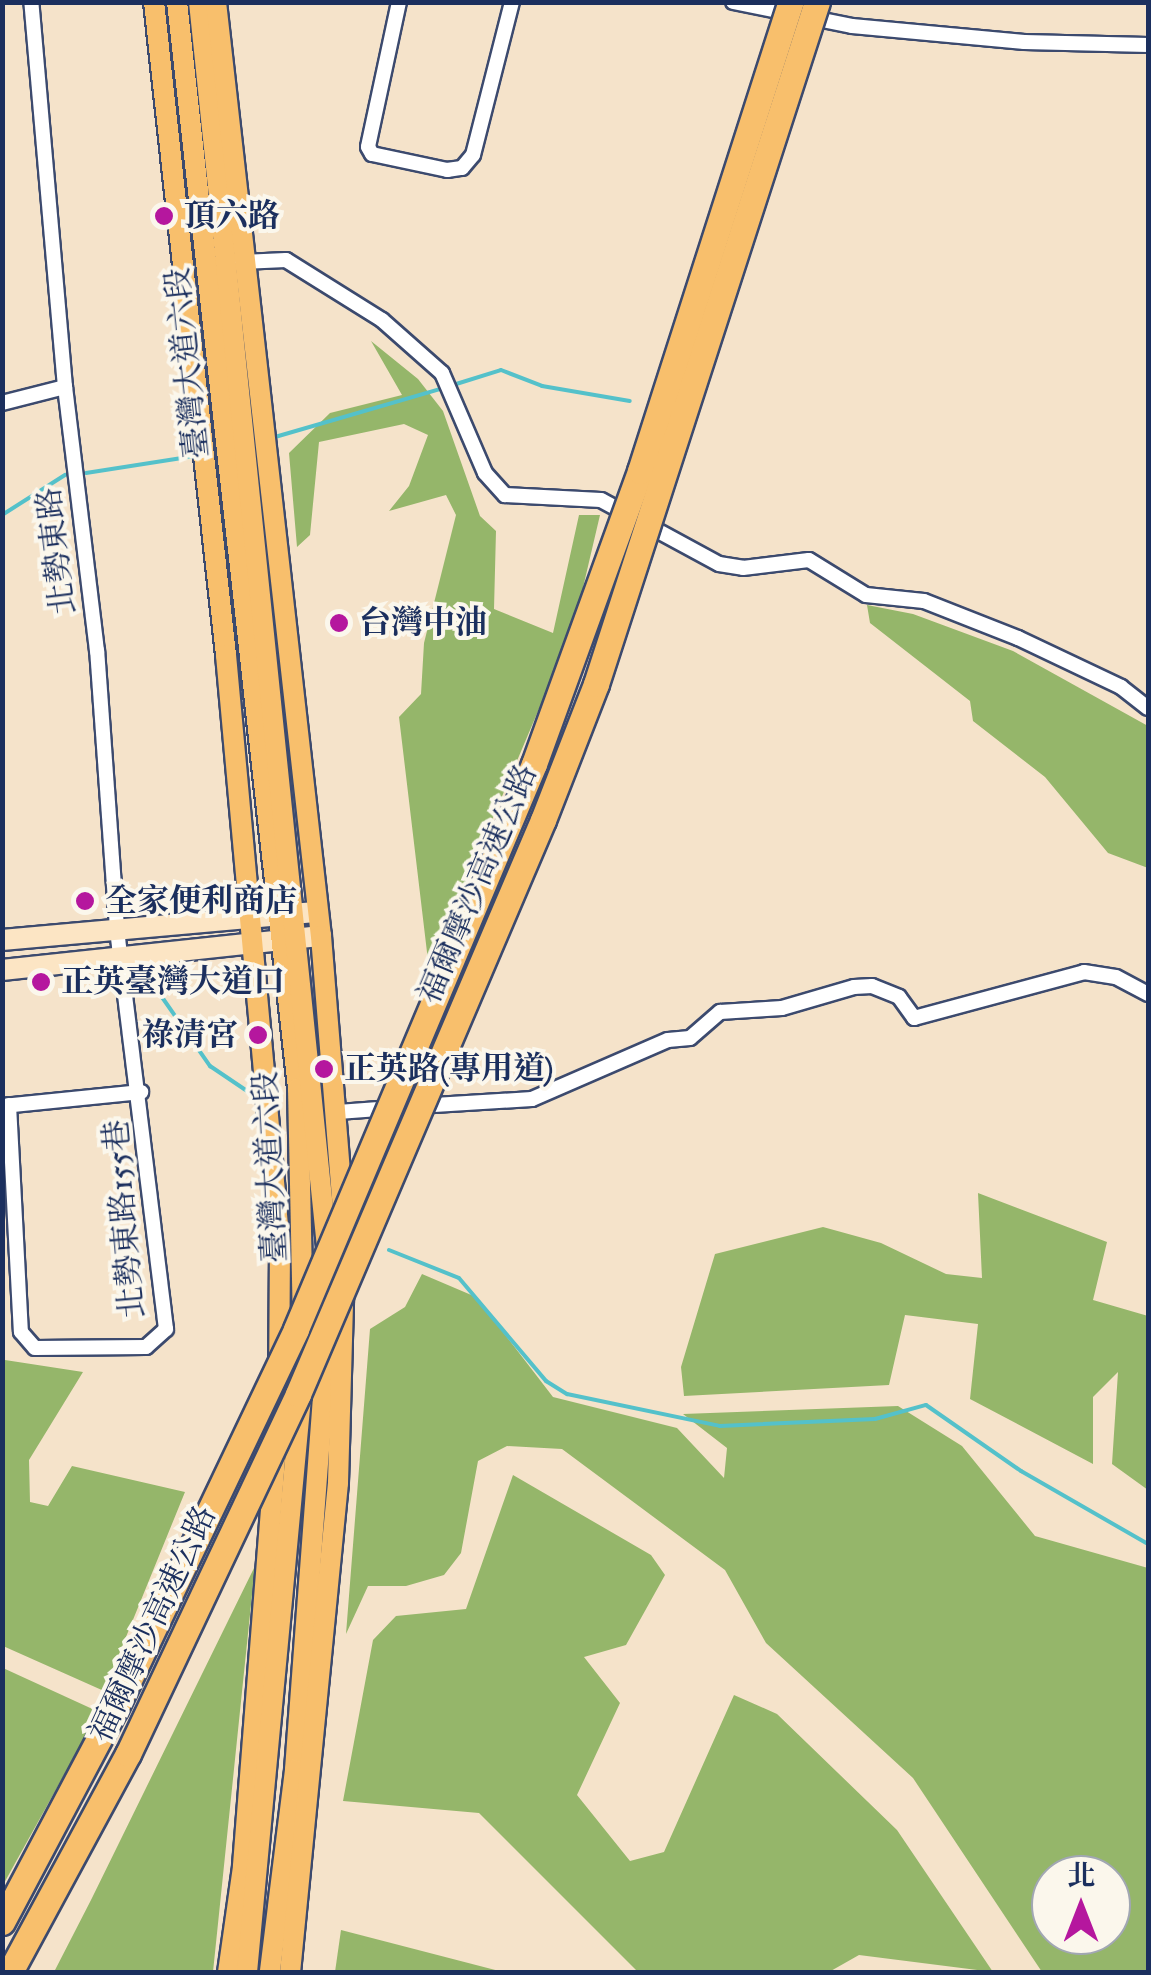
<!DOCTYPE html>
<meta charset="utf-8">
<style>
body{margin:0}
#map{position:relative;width:1151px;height:1975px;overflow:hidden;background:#f5e3ca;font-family:"IM FELL Double Pica","Noto Serif TC",serif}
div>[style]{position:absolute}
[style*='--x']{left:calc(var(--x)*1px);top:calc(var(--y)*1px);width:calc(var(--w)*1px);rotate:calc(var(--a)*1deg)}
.forest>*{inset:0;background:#95b66a}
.stream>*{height:4px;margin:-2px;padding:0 2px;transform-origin:2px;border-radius:2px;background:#54c1ca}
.roads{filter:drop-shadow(2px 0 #3c4a6e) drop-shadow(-2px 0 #3c4a6e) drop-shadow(0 2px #3c4a6e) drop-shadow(0 -2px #3c4a6e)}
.street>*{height:14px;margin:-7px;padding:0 7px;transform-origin:7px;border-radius:7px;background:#fff}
.secondary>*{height:20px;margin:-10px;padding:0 10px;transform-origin:10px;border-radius:10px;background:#fce5c4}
.primary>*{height:20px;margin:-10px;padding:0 10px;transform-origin:10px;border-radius:10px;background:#f8bf6c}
.bridges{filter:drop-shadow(2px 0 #3c4a6e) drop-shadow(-2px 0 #3c4a6e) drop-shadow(0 2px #3c4a6e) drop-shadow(0 -2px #3c4a6e)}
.highway-bridge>*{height:25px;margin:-12.5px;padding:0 12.5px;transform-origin:12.5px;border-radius:12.5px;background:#f8bf6c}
.dots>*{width:28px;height:28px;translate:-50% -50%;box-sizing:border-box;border:5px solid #fbf7ec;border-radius:50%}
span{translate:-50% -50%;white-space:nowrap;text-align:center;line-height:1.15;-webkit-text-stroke:8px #fbf7ec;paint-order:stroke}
.poi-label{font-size:32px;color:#1b2f5e;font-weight:700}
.left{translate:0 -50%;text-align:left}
.right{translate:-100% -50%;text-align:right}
.street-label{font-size:32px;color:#1b2f5e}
.frame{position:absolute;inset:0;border:5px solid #1b2f5e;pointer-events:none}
.north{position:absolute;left:1031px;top:1855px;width:100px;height:100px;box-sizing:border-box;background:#fbf7ec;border:2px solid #a1a7b3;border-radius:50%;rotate:0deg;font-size:28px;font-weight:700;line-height:40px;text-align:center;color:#1b2f5e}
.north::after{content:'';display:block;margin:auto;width:35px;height:45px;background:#b5179e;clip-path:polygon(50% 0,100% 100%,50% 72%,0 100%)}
</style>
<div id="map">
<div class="forest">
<i style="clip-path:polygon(371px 341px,418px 379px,443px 411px,480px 516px,496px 531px,494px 609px,553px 633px,579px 515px,600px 515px,574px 626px,429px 969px,399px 717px,421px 694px,424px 643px,456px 515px,446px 495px,389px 511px,409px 486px,428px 435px,404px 424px,319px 442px,310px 535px,297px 547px,289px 453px,330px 413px,402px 395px)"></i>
<i style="clip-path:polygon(867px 605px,913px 614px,1013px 651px,1148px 726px,1148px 868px,1108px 853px,1045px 777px,973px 721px,970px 701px,870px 623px)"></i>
<i style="clip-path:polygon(978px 1193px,1107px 1242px,1093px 1300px,1148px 1316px,1148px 1490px,1112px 1464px,1118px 1372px,1093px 1397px,1093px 1464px,970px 1399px,978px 1324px,905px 1315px,889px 1385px,684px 1396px,681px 1367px,715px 1254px,823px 1227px,881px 1243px,946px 1274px,982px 1278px)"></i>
<i style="clip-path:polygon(2px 1241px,5px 1360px,83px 1372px,29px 1460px,30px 1502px,48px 1506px,72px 1466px,185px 1492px,104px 1691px,3px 1646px)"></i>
<i style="clip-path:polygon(evenodd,422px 1274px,476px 1297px,553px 1397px,677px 1428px,724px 1478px,727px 1448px,683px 1414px,898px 1406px,962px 1446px,1035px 1536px,1148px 1568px,1148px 1972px,1042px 1972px,913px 1778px,766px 1643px,725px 1570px,562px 1449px,507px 1446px,478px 1461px,461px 1553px,444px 1575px,406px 1586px,368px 1586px,346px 1634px,370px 1329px,405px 1307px,422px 1274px,1111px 1875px,1111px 1935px,1051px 1935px,1051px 1875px,1111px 1875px)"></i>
<i style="clip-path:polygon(513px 1475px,651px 1555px,665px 1575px,626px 1645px,584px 1657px,620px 1703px,577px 1795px,630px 1861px,664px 1852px,734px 1695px,777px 1714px,897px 1830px,993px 1972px,859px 1955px,829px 1972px,638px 1972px,479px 1813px,343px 1801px,373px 1640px,396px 1616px,466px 1609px)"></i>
<i style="clip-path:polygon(255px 1566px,213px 1972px,54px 1972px,91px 1900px)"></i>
<i style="clip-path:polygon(3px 1668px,99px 1712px,3px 1885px)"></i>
<i style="clip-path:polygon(341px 1930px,503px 1972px,335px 1972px)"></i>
</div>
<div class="stream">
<i style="--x:453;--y:385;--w:50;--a:-17.4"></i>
<i style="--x:501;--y:370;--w:44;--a:21.3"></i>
<i style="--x:542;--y:386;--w:89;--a:9.7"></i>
<i style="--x:275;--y:437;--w:176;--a:-16.2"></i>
<i style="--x:86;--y:473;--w:110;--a:-8.9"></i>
<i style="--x:2;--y:515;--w:75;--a:-32.4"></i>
<i style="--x:157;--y:990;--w:93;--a:55.1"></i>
<i style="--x:210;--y:1066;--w:59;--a:34"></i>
<i style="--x:389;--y:1250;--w:75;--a:21.8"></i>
<i style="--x:459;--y:1278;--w:135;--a:49.8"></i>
<i style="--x:546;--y:1381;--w:25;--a:32"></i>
<i style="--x:567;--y:1394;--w:156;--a:11.8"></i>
<i style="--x:720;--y:1426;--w:155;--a:-2.6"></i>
<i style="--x:875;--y:1419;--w:53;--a:-15.4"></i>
<i style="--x:926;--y:1405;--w:116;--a:34.8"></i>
<i style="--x:1021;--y:1471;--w:146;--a:29.9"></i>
</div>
<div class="roads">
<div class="street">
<i style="--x:399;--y:2;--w:148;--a:102.1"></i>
<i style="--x:368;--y:147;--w:8;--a:60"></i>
<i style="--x:372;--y:154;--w:77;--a:12"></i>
<i style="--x:447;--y:170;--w:15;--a:-8"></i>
<i style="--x:462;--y:168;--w:17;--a:-50"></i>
<i style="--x:473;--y:155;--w:158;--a:-75.7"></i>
<i style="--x:733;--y:2;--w:121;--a:11.4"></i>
<i style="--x:852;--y:26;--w:173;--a:5.3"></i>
<i style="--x:1024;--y:42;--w:124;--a:1.4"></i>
<i style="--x:242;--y:262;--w:44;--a:-2.6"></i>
<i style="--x:286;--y:260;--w:113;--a:32"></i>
<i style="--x:382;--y:320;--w:80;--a:41.5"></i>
<i style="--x:442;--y:373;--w:109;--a:66.7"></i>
<i style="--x:485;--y:473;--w:30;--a:48"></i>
<i style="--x:505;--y:495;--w:96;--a:3"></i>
<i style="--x:601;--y:500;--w:134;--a:28.5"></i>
<i style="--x:719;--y:564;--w:24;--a:9"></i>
<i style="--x:743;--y:568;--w:66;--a:-6.9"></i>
<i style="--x:809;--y:560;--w:67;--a:31.6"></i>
<i style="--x:866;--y:595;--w:58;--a:5.9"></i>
<i style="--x:924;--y:601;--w:101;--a:21.5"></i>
<i style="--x:1018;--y:638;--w:114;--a:25.4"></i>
<i style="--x:1121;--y:687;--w:34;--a:38"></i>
<i style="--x:2;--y:403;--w:65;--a:-14.3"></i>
<i style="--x:9;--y:1105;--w:227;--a:87"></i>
<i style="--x:21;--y:1332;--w:21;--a:49"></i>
<i style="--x:35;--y:1348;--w:111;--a:-0.5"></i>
<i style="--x:146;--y:1347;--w:27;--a:-42"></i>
<i style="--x:166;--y:1329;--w:404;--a:-97"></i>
<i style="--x:117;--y:928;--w:278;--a:-94.1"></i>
<i style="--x:97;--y:651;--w:266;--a:-96.9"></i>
<i style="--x:65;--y:387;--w:386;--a:-95"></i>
<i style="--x:3;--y:1106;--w:139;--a:-5.8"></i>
<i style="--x:418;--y:1106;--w:114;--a:-3.5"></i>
<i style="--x:532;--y:1099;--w:148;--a:-23.5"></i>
<i style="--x:668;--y:1040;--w:22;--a:-5"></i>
<i style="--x:690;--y:1038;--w:40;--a:-41"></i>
<i style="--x:720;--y:1012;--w:62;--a:-3.7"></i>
<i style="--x:782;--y:1008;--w:75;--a:-16.3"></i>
<i style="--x:854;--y:987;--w:18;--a:-3"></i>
<i style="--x:872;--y:986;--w:29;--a:22"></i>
<i style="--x:899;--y:997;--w:26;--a:54"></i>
<i style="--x:914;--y:1018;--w:176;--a:-15.1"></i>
<i style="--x:1084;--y:972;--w:32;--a:9"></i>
<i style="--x:1116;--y:977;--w:36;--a:28"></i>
<i style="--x:338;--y:1112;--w:54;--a:-4.2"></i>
</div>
<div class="secondary">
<i style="--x:2;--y:940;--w:317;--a:-5.1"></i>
<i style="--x:2;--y:970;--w:321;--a:-6.1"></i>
</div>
<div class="primary">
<i style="--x:154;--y:2;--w:657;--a:83.71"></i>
<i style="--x:226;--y:655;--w:594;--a:84.79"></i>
<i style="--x:280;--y:1247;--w:161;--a:90.4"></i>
<i style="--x:279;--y:1408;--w:460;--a:94.5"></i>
<i style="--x:243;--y:1867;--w:106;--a:98.1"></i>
<i style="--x:177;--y:2;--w:1093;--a:83.64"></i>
<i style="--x:298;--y:1088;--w:280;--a:88.8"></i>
<i style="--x:199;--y:2;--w:1252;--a:84.13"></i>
<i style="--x:327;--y:1247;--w:97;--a:90"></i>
<i style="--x:327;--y:1344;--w:427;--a:94.3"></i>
<i style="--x:295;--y:1770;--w:204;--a:97.1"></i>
<i style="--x:216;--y:2;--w:940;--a:83.59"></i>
<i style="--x:321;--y:936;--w:297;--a:85.4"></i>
<i style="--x:345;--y:1232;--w:251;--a:91.6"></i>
<i style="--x:338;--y:1483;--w:491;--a:95.6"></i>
<i style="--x:247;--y:1972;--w:578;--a:-84.63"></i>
</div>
</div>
<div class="bridges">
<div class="highway-bridge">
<i style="--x:2;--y:1922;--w:241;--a:-62.1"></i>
<i style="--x:115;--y:1709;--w:421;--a:-64.5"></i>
<i style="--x:296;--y:1329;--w:613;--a:-67.16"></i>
<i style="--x:534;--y:764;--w:312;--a:-70.1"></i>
<i style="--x:640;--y:471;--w:493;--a:-72.2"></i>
<i style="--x:10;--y:1972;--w:248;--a:-61.6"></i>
<i style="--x:128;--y:1754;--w:398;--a:-64.7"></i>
<i style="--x:298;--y:1394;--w:624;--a:-66.89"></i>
<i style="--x:543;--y:820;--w:146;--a:-68.7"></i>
<i style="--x:596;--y:684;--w:717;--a:-72.05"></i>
</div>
</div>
<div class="dots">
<i style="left:164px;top:216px;background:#b5179e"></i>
<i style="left:339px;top:623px;background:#b5179e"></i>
<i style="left:85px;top:901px;background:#b5179e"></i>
<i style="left:41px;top:982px;background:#b5179e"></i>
<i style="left:258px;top:1035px;background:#b5179e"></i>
<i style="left:324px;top:1069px;background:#b5179e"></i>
</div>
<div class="poi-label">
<span class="left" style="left:184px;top:216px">頂六路</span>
<span class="left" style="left:359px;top:623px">台灣中油</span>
<span class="left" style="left:105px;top:901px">全家便利商店</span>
<span class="left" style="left:61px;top:982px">正英臺灣大道口</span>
<span class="right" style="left:238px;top:1035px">祿清宮</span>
<span class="left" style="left:344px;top:1069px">正英路(專用道)</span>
</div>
<div class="street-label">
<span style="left:188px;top:363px;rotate:-96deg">臺灣大道六段</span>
<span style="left:57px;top:551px;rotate:-97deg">北勢東路</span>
<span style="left:478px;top:884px;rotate:-67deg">福爾摩沙高速公路</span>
<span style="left:271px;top:1167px;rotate:-93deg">臺灣大道六段</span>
<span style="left:125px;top:1219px;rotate:-95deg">北勢東路155巷</span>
<span style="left:153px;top:1624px;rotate:-65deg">福爾摩沙高速公路</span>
</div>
<div class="frame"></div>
<div class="north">北</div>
</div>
